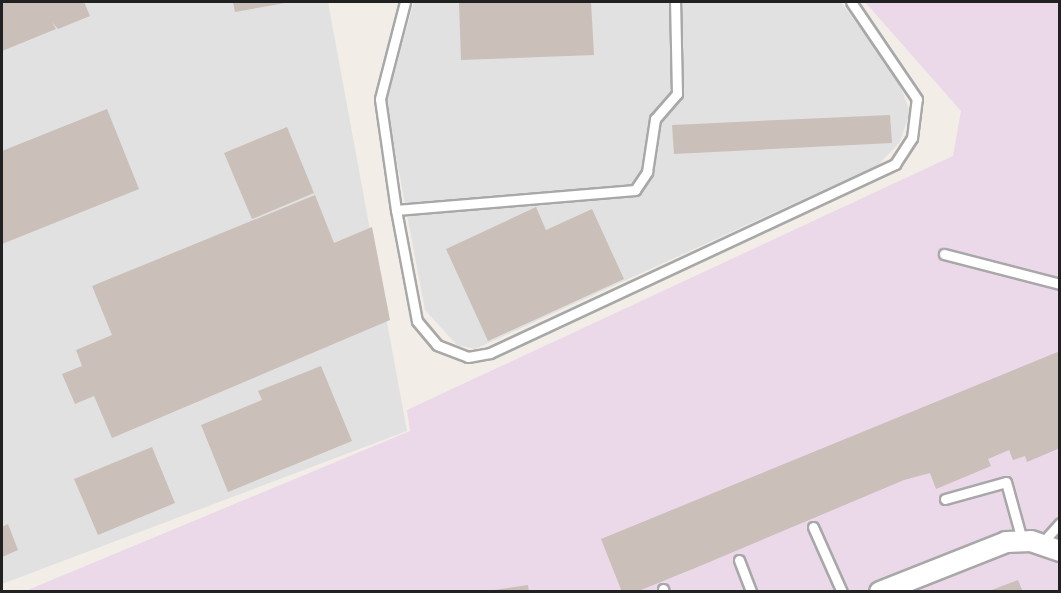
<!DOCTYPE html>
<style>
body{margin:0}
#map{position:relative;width:1061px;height:593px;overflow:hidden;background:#f2ede7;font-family:"Space Grotesk",sans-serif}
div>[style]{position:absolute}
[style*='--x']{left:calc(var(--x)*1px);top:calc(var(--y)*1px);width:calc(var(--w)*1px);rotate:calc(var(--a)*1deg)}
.industrial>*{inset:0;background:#ebd8e9}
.parking>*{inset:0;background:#e1e1e1}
.building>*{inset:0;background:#cabfb9}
.roads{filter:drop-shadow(2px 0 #a8a8a8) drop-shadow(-2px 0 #a8a8a8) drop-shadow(0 2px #a8a8a8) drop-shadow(0 -2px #a8a8a8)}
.service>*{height:9px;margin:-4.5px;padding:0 4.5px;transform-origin:4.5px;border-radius:4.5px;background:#fff}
.minor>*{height:20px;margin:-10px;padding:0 10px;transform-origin:10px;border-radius:10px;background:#fff}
span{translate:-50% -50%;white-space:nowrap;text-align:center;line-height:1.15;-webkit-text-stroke:6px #fff;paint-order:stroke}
.frame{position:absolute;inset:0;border:3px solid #212121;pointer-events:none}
</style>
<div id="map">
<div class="industrial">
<i style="clip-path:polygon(865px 2px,1059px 2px,1059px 591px,23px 592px,410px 431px,407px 410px,953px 156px,961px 111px)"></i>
</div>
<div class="parking">
<i style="clip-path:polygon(2px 2px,328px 2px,407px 431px,2px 584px)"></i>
<i style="clip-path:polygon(414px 2px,841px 2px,898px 80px,910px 112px,900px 142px,878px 165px,475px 349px,457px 345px,425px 310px,386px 103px)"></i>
</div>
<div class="building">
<i style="clip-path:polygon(2px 2px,84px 2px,90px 16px,58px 29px,52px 22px,56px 29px,2px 51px)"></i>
<i style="clip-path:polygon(233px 2px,285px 2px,285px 3px,235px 12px)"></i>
<i style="clip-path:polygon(459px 2px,591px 2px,594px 55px,461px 60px)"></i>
<i style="clip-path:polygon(107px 109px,139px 189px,2px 244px,2px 151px)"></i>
<i style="clip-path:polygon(890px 115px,892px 143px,674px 154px,672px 125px)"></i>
<i style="clip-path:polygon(287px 127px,314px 193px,252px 219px,224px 153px)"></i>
<i style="clip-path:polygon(315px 195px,334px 243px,372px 227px,390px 320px,112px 438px,94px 396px,75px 404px,62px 374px,82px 366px,76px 350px,112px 335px,92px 286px)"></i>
<i style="clip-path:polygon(536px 207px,546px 230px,592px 209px,624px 279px,488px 341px,446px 249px)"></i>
<i style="clip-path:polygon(1060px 351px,1060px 448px,1027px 462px,1025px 456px,1013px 460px,1009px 450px,988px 459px,991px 466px,936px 489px,930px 473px,904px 480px,700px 566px,636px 592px,622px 592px,601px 539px)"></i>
<i style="clip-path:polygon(321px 366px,352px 441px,228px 492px,201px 425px,262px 400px,258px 391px)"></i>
<i style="clip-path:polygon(152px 447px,175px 503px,98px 535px,74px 479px)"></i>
<i style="clip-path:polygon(8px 524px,18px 550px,2px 557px,2px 527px)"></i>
<i style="clip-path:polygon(1018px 580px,1023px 592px,989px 592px,989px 591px)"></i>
<i style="clip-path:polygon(528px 585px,529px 592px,494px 592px,494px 590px)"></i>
</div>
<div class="roads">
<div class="service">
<i style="--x:405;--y:2;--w:100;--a:104.5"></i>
<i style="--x:380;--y:99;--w:112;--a:81.8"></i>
<i style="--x:396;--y:210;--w:113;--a:79.3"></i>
<i style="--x:417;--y:321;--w:31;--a:50"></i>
<i style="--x:437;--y:345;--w:33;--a:21"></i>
<i style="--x:468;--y:357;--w:22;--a:-10"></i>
<i style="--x:490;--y:353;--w:447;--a:-25"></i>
<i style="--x:895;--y:164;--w:31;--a:-57"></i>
<i style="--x:912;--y:138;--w:39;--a:-83"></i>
<i style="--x:917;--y:99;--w:117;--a:-124.2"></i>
<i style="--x:396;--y:210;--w:240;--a:-4.8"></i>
<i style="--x:635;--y:190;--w:22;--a:-56"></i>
<i style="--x:647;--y:172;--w:54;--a:-81.4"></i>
<i style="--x:655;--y:119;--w:33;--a:-49"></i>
<i style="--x:677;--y:94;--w:92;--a:-91.2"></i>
<i style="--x:944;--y:254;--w:120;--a:14.5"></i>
<i style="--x:945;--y:499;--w:63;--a:-15.6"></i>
<i style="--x:1006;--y:482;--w:60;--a:74.6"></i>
<i style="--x:813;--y:527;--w:71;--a:66"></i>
<i style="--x:1042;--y:543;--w:27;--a:-48"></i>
<i style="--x:739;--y:560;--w:34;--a:69"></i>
<i style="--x:663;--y:589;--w:3;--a:72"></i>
</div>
<div class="minor">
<i style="--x:880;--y:592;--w:136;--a:-21.6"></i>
<i style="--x:1006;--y:542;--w:25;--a:-2"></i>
<i style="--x:1031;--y:541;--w:31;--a:19"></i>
</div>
</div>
<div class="frame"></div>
</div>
